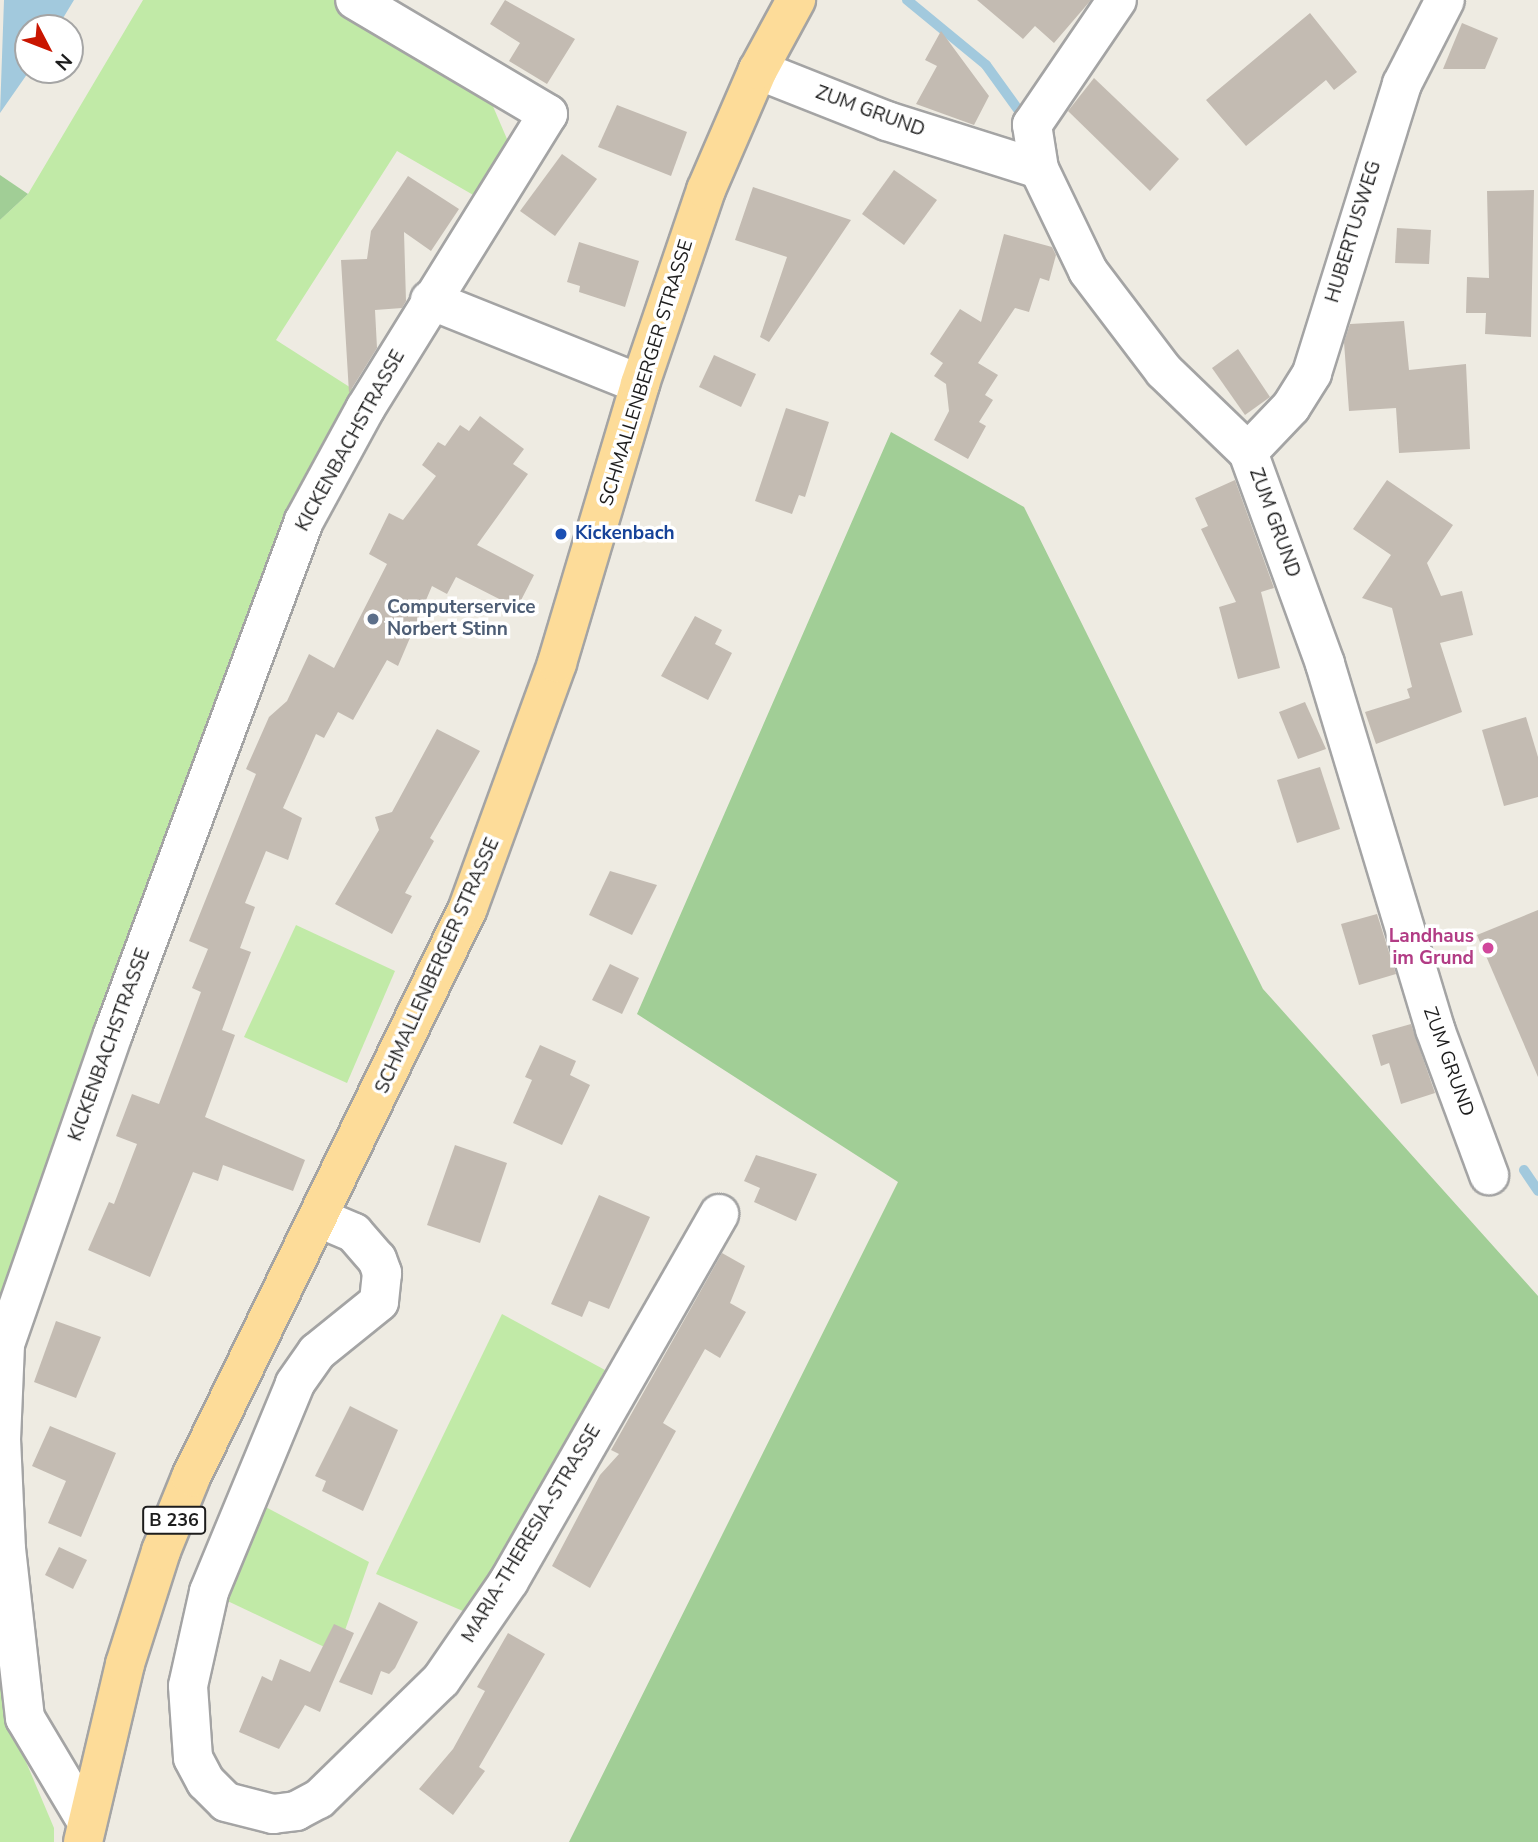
<!DOCTYPE html>
<style>
body{margin:0}
#map{position:relative;width:1538px;height:1842px;overflow:hidden;background:#eeebe2;font-family:"Nunito Sans",sans-serif}
div>[style]{position:absolute}
[style*='--x']{left:calc(var(--x)*1px);top:calc(var(--y)*1px);width:calc(var(--w)*1px);rotate:calc(var(--a)*1deg)}
.grass>*{inset:0;background:#c1eaa7}
.forest>*{inset:0;background:#a1ce96}
.water>*{inset:0;background:#a2c9dd}
.stream>*{height:10px;margin:-5px;padding:0 5px;transform-origin:5px;border-radius:5px;background:#a2c9dd}
.building>*{inset:0;background:#c3bbb2}
.roads{filter:drop-shadow(2px 0 #a4a4a4) drop-shadow(-2px 0 #a4a4a4) drop-shadow(0 2px #a4a4a4) drop-shadow(0 -2px #a4a4a4)}
.minor>*{height:38px;margin:-19px;padding:0 19px;transform-origin:19px;border-radius:19px;background:#fff}
.primary>*{height:38px;margin:-19px;padding:0 19px;transform-origin:19px;border-radius:19px;background:#fddc99}
.dots>*{width:19px;height:19px;translate:-50% -50%;box-sizing:border-box;border:4px solid #fff;border-radius:50%}
span{translate:-50% -50%;white-space:nowrap;text-align:center;line-height:1.15;-webkit-text-stroke:7px #fff;paint-order:stroke}
.shield-label span{padding:2px 5px;background:#fff;border:2px solid;border-radius:5px;-webkit-text-stroke-width:0}
.shield-label{font-size:18px;color:#1d1d1d;font-weight:700}
.street-label{font-size:19px;color:#1d1d1d}
.transit-label{font-size:19px;color:#164399;font-weight:700}
.left{translate:0 -50%;text-align:left}
.service-label{font-size:19px;color:#4e5e75;font-weight:700}
.hotel-label{font-size:19px;color:#b23c85;font-weight:700}
.right{translate:-100% -50%;text-align:right}
.north{position:absolute;left:14px;top:14px;width:70px;height:70px;box-sizing:border-box;background:#fff;border:2px solid #a5a5a5;border-radius:50%;rotate:132deg;font-size:19px;font-weight:700;line-height:28px;text-align:center;color:#1d1d1d}
.north::after{content:'';display:block;margin:auto;width:24px;height:32px;background:#c91500;clip-path:polygon(50% 0,100% 100%,50% 72%,0 100%)}
</style>
<div id="map">
<div class="grass">
<i style="clip-path:polygon(143px 0,374px 0,489px 97px,510px 146px,475px 196px,397px 151px,276px 340px,359px 393px,283px 520px,0 1298px,0 220px,28px 194px)"></i>
<i style="clip-path:polygon(296px 925px,395px 971px,347px 1083px,244px 1037px)"></i>
<i style="clip-path:polygon(502px 1314px,605px 1370px,470px 1614px,376px 1574px)"></i>
<i style="clip-path:polygon(260px 1504px,369px 1562px,337px 1653px,217px 1596px)"></i>
<i style="clip-path:polygon(0 1670px,10px 1724px,54px 1828px,54px 1842px,0 1842px)"></i>
</div>
<div class="forest">
<i style="clip-path:polygon(0 175px,28px 194px,0 220px)"></i>
<i style="clip-path:polygon(891px 432px,1024px 507px,1263px 989px,1538px 1296px,1538px 1842px,569px 1842px,898px 1182px,637px 1014px)"></i>
</div>
<div class="water">
<i style="clip-path:polygon(4px 0,74px 0,57px 28px,28px 28px,30px 70px,0 113px)"></i>
</div>
<div class="stream">
<i style="--x:907;--y:0;--w:102;--a:39.4"></i>
<i style="--x:986;--y:65;--w:67;--a:54.2"></i>
<i style="--x:1524;--y:1170;--w:25;--a:56"></i>
</div>
<div class="building">
<i style="clip-path:polygon(505px 0,575px 39px,547px 84px,509px 61px,520px 43px,490px 24px)"></i>
<i style="clip-path:polygon(977px 0,1091px 0,1054px 43px,1035px 26px,1023px 39px)"></i>
<i style="clip-path:polygon(1310px 13px,1357px 72px,1334px 90px,1326px 80px,1246px 146px,1206px 100px)"></i>
<i style="clip-path:polygon(1462px 23px,1498px 38px,1485px 69px,1443px 69px)"></i>
<i style="clip-path:polygon(941px 31px,989px 96px,974px 125px,916px 104px,937px 66px,925px 60px)"></i>
<i style="clip-path:polygon(1094px 78px,1179px 159px,1150px 191px,1068px 111px)"></i>
<i style="clip-path:polygon(617px 105px,687px 132px,671px 176px,598px 147px)"></i>
<i style="clip-path:polygon(562px 154px,597px 179px,555px 236px,520px 211px)"></i>
<i style="clip-path:polygon(894px 170px,937px 200px,904px 245px,862px 214px)"></i>
<i style="clip-path:polygon(408px 176px,459px 209px,431px 251px,404px 232px,406px 301px,402px 308px,375px 310px,377px 348px,349px 393px,341px 260px,367px 259px,371px 231px)"></i>
<i style="clip-path:polygon(753px 187px,851px 220px,769px 342px,760px 337px,787px 257px,735px 240px)"></i>
<i style="clip-path:polygon(1534px 190px,1531px 337px,1485px 334px,1486px 313px,1466px 313px,1467px 277px,1489px 278px,1487px 191px)"></i>
<i style="clip-path:polygon(1397px 228px,1431px 230px,1429px 264px,1395px 263px)"></i>
<i style="clip-path:polygon(1004px 234px,1052px 247px,1056px 255px,1049px 281px,1040px 278px,1029px 312px,1015px 308px,978px 363px,998px 375px,985px 395px,993px 400px,979px 422px,986px 426px,968px 459px,934px 440px,949px 411px,946px 384px,934px 376px,943px 363px,930px 354px,960px 309px,981px 322px)"></i>
<i style="clip-path:polygon(579px 242px,639px 261px,625px 307px,579px 292px,580px 286px,567px 282px)"></i>
<i style="clip-path:polygon(1404px 321px,1409px 370px,1466px 364px,1470px 449px,1399px 453px,1396px 408px,1349px 411px,1344px 342px,1350px 324px)"></i>
<i style="clip-path:polygon(1238px 349px,1270px 397px,1245px 415px,1212px 368px)"></i>
<i style="clip-path:polygon(714px 355px,756px 374px,741px 407px,699px 387px)"></i>
<i style="clip-path:polygon(786px 408px,829px 422px,805px 497px,799px 495px,792px 514px,755px 501px)"></i>
<i style="clip-path:polygon(480px 416px,524px 449px,513px 464px,528px 474px,477px 545px,534px 575px,517px 608px,456px 577px,447px 594px,432px 586px,398px 666px,387px 660px,353px 720px,338px 712px,324px 738px,316px 734px,283px 808px,302px 818px,288px 860px,266px 851px,245px 903px,255px 907px,240px 948px,251px 952px,222px 1030px,235px 1035px,205px 1117px,305px 1160px,293px 1191px,223px 1165px,218px 1181px,193px 1172px,150px 1277px,88px 1250px,109px 1202px,114px 1204px,137px 1144px,116px 1136px,132px 1094px,159px 1104px,201px 992px,192px 988px,208px 949px,189px 941px,256px 774px,246px 769px,269px 717px,287px 701px,309px 654px,334px 668px,387px 564px,369px 554px,389px 513px,403px 520px,436px 476px,422px 465px,438px 442px,445px 446px,460px 425px,469px 431px)"></i>
<i style="clip-path:polygon(1235px 480px,1274px 588px,1261px 592px,1280px 668px,1238px 679px,1219px 607px,1236px 602px,1201px 529px,1208px 526px,1195px 498px)"></i>
<i style="clip-path:polygon(1387px 480px,1453px 525px,1427px 563px,1441px 596px,1462px 591px,1473px 635px,1440px 643px,1462px 712px,1376px 744px,1365px 712px,1410px 698px,1407px 689px,1412px 687px,1392px 608px,1362px 598px,1391px 555px,1353px 529px)"></i>
<i style="clip-path:polygon(695px 616px,722px 630px,715px 644px,732px 653px,708px 700px,661px 676px)"></i>
<i style="clip-path:polygon(1305px 702px,1326px 749px,1298px 759px,1279px 712px)"></i>
<i style="clip-path:polygon(1526px 717px,1538px 757px,1538px 797px,1504px 806px,1482px 730px)"></i>
<i style="clip-path:polygon(437px 729px,480px 751px,430px 838px,434px 841px,405px 893px,412px 896px,392px 934px,335px 904px,379px 830px,375px 817px,392px 812px)"></i>
<i style="clip-path:polygon(1320px 767px,1340px 829px,1297px 843px,1277px 780px)"></i>
<i style="clip-path:polygon(610px 871px,657px 885px,632px 935px,589px 915px)"></i>
<i style="clip-path:polygon(1538px 910px,1538px 1077px,1477px 935px)"></i>
<i style="clip-path:polygon(1377px 914px,1396px 974px,1359px 985px,1341px 924px)"></i>
<i style="clip-path:polygon(610px 964px,639px 978px,622px 1014px,592px 1000px)"></i>
<i style="clip-path:polygon(1411px 1024px,1435px 1093px,1401px 1104px,1389px 1063px,1381px 1066px,1372px 1035px)"></i>
<i style="clip-path:polygon(540px 1045px,576px 1061px,570px 1075px,590px 1085px,562px 1145px,513px 1123px,532px 1080px,525px 1077px)"></i>
<i style="clip-path:polygon(455px 1145px,507px 1163px,480px 1243px,427px 1225px)"></i>
<i style="clip-path:polygon(756px 1155px,817px 1174px,796px 1221px,754px 1202px,760px 1188px,744px 1181px)"></i>
<i style="clip-path:polygon(599px 1195px,650px 1217px,609px 1309px,589px 1301px,582px 1317px,551px 1304px)"></i>
<i style="clip-path:polygon(722px 1253px,745px 1266px,730px 1303px,746px 1312px,720px 1358px,705px 1349px,663px 1423px,676px 1431px,590px 1588px,552px 1566px,600px 1475px,619px 1454px,611px 1450px)"></i>
<i style="clip-path:polygon(56px 1321px,101px 1337px,76px 1398px,34px 1382px)"></i>
<i style="clip-path:polygon(350px 1406px,398px 1430px,363px 1511px,322px 1491px,326px 1481px,315px 1476px)"></i>
<i style="clip-path:polygon(50px 1426px,116px 1453px,81px 1537px,48px 1523px,66px 1481px,32px 1466px)"></i>
<i style="clip-path:polygon(59px 1547px,87px 1560px,73px 1589px,45px 1575px)"></i>
<i style="clip-path:polygon(379px 1602px,418px 1622px,395px 1668px,389px 1674px,381px 1671px,372px 1695px,339px 1682px)"></i>
<i style="clip-path:polygon(334px 1624px,354px 1633px,320px 1712px,305px 1705px,279px 1749px,239px 1732px,262px 1676px,272px 1681px,280px 1659px,310px 1672px)"></i>
<i style="clip-path:polygon(508px 1633px,545px 1654px,479px 1767px,485px 1771px,453px 1815px,419px 1789px,453px 1749px,485px 1691px,477px 1687px)"></i>
</div>
<div class="roads">
<div class="minor">
<i style="--x:758;--y:70;--w:139;--a:21.6"></i>
<i style="--x:887;--y:121;--w:159;--a:17.5"></i>
<i style="--x:1039;--y:169;--w:113;--a:64.3"></i>
<i style="--x:1088;--y:271;--w:126;--a:52.8"></i>
<i style="--x:1164;--y:371;--w:117;--a:44"></i>
<i style="--x:1248;--y:452;--w:226;--a:70"></i>
<i style="--x:1325;--y:664;--w:381;--a:73.2"></i>
<i style="--x:1435;--y:1029;--w:156;--a:69.7"></i>
<i style="--x:1039;--y:169;--w:45;--a:-99"></i>
<i style="--x:1032;--y:125;--w:151;--a:-55.8"></i>
<i style="--x:430;--y:300;--w:226;--a:21.8"></i>
<i style="--x:1248;--y:452;--w:62;--a:-46.3"></i>
<i style="--x:1291;--y:407;--w:40;--a:-58"></i>
<i style="--x:1312;--y:373;--w:303;--a:-72.7"></i>
<i style="--x:1402;--y:84;--w:94;--a:-62.9"></i>
<i style="--x:319;--y:1218;--w:38;--a:23"></i>
<i style="--x:354;--y:1233;--w:35;--a:49"></i>
<i style="--x:377;--y:1259;--w:15;--a:70"></i>
<i style="--x:382;--y:1273;--w:29;--a:96"></i>
<i style="--x:379;--y:1302;--w:80;--a:141.1"></i>
<i style="--x:317;--y:1352;--w:39;--a:125"></i>
<i style="--x:295;--y:1384;--w:225;--a:112.5"></i>
<i style="--x:209;--y:1592;--w:96;--a:102.6"></i>
<i style="--x:188;--y:1686;--w:72;--a:86"></i>
<i style="--x:193;--y:1758;--w:27;--a:62"></i>
<i style="--x:206;--y:1782;--w:28;--a:45"></i>
<i style="--x:226;--y:1802;--w:49;--a:14.3"></i>
<i style="--x:273;--y:1814;--w:23;--a:-7"></i>
<i style="--x:296;--y:1811;--w:26;--a:-28"></i>
<i style="--x:319;--y:1799;--w:170;--a:-44.3"></i>
<i style="--x:441;--y:1680;--w:120;--a:-55.5"></i>
<i style="--x:509;--y:1581;--w:423;--a:-60.2"></i>
<i style="--x:87;--y:1822;--w:121;--a:-120.8"></i>
<i style="--x:25;--y:1718;--w:170;--a:-96.4"></i>
<i style="--x:6;--y:1549;--w:109;--a:-92.6"></i>
<i style="--x:1;--y:1440;--w:96;--a:-87.6"></i>
<i style="--x:5;--y:1344;--w:328;--a:-70.8"></i>
<i style="--x:113;--y:1034;--w:547;--a:-69.58"></i>
<i style="--x:304;--y:521;--w:128;--a:-61.4"></i>
<i style="--x:365;--y:409;--w:347;--a:-58.2"></i>
<i style="--x:548;--y:114;--w:224;--a:-149.4"></i>
</div>
<div class="primary">
<i style="--x:83;--y:1842;--w:183;--a:-76.7"></i>
<i style="--x:125;--y:1664;--w:119;--a:-72.3"></i>
<i style="--x:161;--y:1551;--w:80;--a:-67.9"></i>
<i style="--x:191;--y:1477;--w:633;--a:-64.04"></i>
<i style="--x:468;--y:908;--w:261;--a:-70"></i>
<i style="--x:557;--y:663;--w:291;--a:-73.4"></i>
<i style="--x:640;--y:384;--w:205;--a:-71.2"></i>
<i style="--x:706;--y:190;--w:131;--a:-66.6"></i>
<i style="--x:758;--y:70;--w:80;--a:-61.5"></i>
</div>
</div>
<div class="dots">
<i style="left:561px;top:534px;background:#1a4fb4"></i>
<i style="left:373px;top:619px;background:#5c6f8a"></i>
<i style="left:1488px;top:948px;background:#d1479c"></i>
</div>
<div class="shield-label">
<span style="left:174px;top:1520px">B 236</span>
</div>
<div class="street-label">
<span style="left:870px;top:112px;rotate:20deg">ZUM GRUND</span>
<span style="left:1354px;top:232px;rotate:-73deg">HUBERTUSWEG</span>
<span style="left:647px;top:373px;rotate:-73deg">SCHMALLENBERGER STRASSE</span>
<span style="left:351px;top:441px;rotate:-61deg">KICKENBACHSTRASSE</span>
<span style="left:1274px;top:523px;rotate:70deg">ZUM GRUND</span>
<span style="left:438px;top:966px;rotate:-66deg">SCHMALLENBERGER STRASSE</span>
<span style="left:110px;top:1045px;rotate:-70deg">KICKENBACHSTRASSE</span>
<span style="left:1448px;top:1062px;rotate:70deg">ZUM GRUND</span>
<span style="left:532px;top:1534px;rotate:-59deg">MARIA-THERESIA-STRASSE</span>
</div>
<div class="transit-label">
<span class="left" style="left:575px;top:534px">Kickenbach</span>
</div>
<div class="service-label">
<span class="left" style="left:387px;top:619px">Computerservice<br>Norbert Stinn</span>
</div>
<div class="hotel-label">
<span class="right" style="left:1474px;top:948px">Landhaus<br>im Grund</span>
</div>
<div class="north">N</div>
</div>
